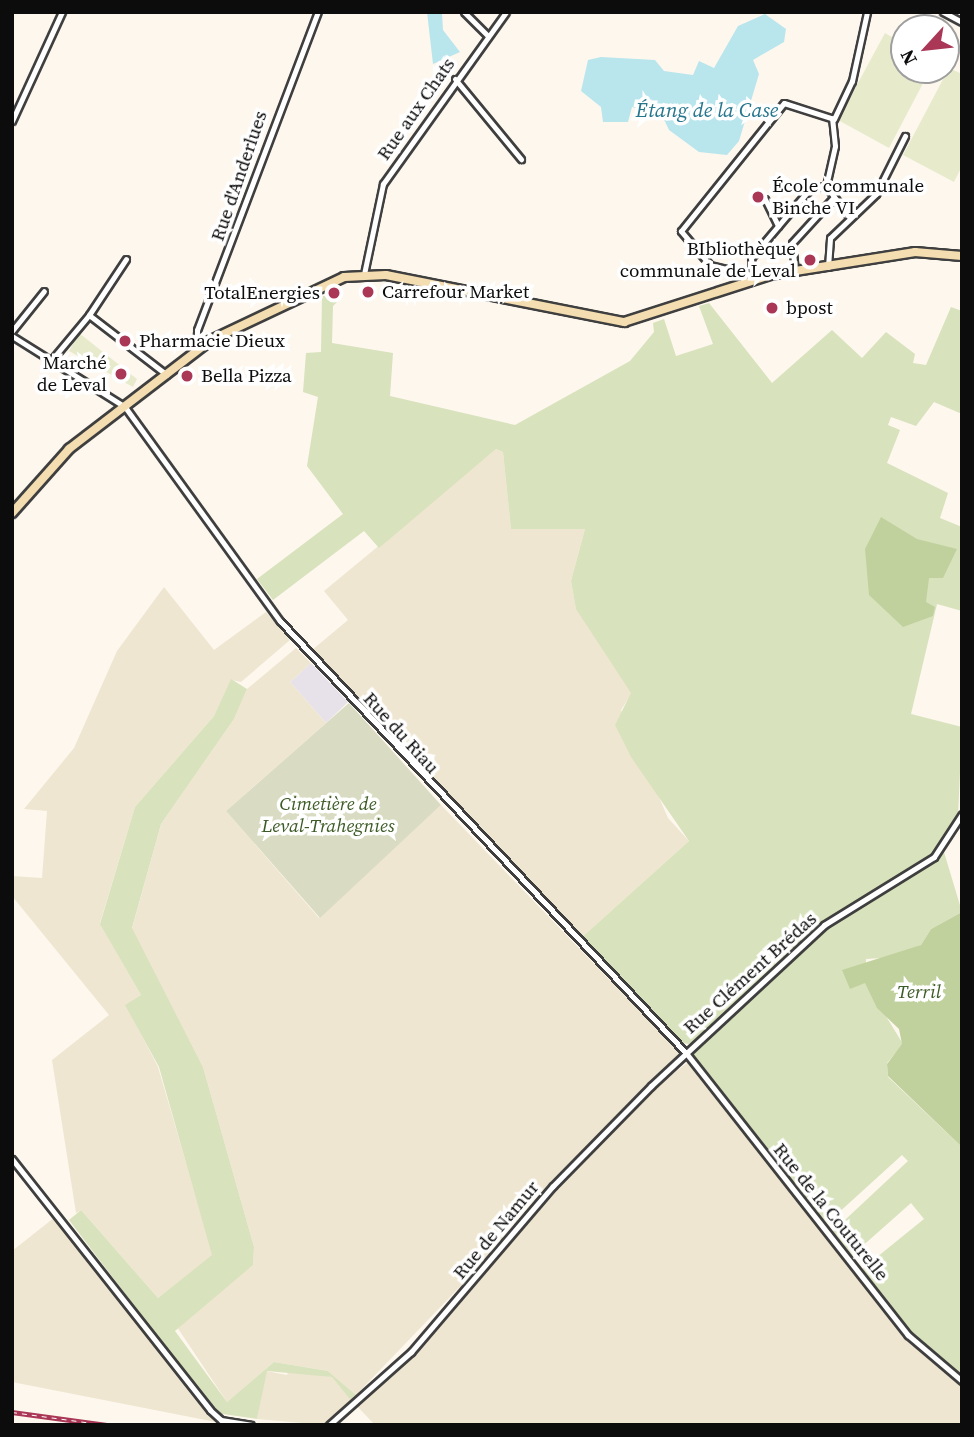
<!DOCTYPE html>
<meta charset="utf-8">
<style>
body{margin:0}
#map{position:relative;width:974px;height:1437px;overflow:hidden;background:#fdf7ee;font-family:"Source Serif 4",serif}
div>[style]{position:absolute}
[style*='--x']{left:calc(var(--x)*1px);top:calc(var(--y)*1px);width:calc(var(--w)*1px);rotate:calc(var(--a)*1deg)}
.industrial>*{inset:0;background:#e7e2ea}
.farmland>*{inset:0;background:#efe6d1}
.green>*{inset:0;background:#d8e2bc}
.forest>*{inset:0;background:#c0d19d}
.cemetery>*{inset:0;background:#d9dcc2}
.pitch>*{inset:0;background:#e7ebcc}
.water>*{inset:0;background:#b9e5ed}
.roads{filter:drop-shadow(2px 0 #3f3f3f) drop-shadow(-2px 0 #3f3f3f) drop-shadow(0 2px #3f3f3f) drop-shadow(0 -2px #3f3f3f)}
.street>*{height:5px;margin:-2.5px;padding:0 2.5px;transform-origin:2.5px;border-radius:2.5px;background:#fff}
.secondary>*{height:8px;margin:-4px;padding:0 4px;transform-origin:4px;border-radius:4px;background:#f4deb1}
.rail>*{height:4.5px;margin-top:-2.25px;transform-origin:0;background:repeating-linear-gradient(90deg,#fff 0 5px,#a93755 0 10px);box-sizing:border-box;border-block:2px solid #a93755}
.dots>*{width:19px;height:19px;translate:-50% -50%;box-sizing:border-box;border:4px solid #fff;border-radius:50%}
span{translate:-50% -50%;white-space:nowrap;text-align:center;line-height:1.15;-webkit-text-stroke:7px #fff;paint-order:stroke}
.street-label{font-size:19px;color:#0c0c0c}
.poi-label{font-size:19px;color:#0c0c0c}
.left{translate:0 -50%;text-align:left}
.right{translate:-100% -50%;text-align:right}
.park-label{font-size:19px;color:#3c5b26;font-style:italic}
.water-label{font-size:21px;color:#26768d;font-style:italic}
.frame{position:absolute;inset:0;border:14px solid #0c0c0c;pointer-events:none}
.north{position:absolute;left:890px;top:14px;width:70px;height:70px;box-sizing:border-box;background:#fff;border:2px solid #9e9e9e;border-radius:50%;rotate:243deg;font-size:19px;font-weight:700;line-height:28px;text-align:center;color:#0c0c0c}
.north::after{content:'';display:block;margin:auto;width:24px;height:32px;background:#a93755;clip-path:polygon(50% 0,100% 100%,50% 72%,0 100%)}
</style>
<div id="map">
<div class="industrial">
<i style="clip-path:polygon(311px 663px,348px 702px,326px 723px,290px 682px)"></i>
</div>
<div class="farmland">
<i style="clip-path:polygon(496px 449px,503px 452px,511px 529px,585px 529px,571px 581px,576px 608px,632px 693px,621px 710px,668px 818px,689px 841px,580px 939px,312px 650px,348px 620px,324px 591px)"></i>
<i style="clip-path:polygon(164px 587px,214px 650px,266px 612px,290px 640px,241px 682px,231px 680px,214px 716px,135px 807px,100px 923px,141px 995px,126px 1005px,158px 1067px,213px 1255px,158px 1298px,81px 1210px,76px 1213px,52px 1060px,109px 1015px,12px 896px,12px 876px,42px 878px,47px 811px,24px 809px,74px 748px,117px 651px)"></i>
<i style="clip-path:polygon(296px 648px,311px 663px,290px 682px,326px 723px,226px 811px,319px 918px,441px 805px,682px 1055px,356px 1395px,328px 1371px,274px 1362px,227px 1402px,175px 1324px,253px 1265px,254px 1247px,203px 1067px,132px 929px,161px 824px,234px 719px,247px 689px)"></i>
<i style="clip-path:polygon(687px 1063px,907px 1339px,962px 1383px,962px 1425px,375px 1425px,354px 1403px,416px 1352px,543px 1200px,640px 1099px)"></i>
<i style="clip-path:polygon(55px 1217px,203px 1406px,231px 1425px,12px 1382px,12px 1251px)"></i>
<i style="clip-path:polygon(289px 1369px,332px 1377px,354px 1398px,325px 1425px,257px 1419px,266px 1371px,287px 1375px)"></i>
</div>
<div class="green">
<i style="clip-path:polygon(322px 296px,343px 296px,333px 306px,332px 343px,393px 353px,390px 396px,515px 425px,630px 361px,654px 332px,653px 323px,664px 319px,676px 356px,713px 344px,699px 306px,709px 303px,772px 383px,832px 330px,862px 358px,886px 332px,915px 354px,913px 363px,926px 365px,951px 307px,962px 311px,962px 414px,934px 402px,916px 426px,891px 417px,888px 425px,900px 430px,887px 463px,948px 493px,940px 518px,962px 527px,962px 611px,937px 604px,911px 714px,962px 727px,958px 816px,934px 854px,817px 927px,691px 1044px,680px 1043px,580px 939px,689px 841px,631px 757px,615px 725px,631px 693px,576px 609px,571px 581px,585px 529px,511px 529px,503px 452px,496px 449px,379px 548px,364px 531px,273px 600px,257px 579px,343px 514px,307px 466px,318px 397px,303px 392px,306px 353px,321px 352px)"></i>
<i style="clip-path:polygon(231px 679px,247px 689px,234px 719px,161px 824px,132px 928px,203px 1067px,254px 1247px,253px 1265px,175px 1331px,227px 1402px,274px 1362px,328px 1371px,356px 1395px,350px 1399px,332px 1377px,267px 1371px,257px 1419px,216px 1413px,69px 1220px,81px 1210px,158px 1298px,212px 1255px,159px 1067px,125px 1005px,141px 995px,100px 924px,135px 807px,214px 716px)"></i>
<i style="clip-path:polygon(944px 852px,962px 912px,931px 929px,921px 945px,897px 957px,866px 959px,865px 982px,903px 1044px,887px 1063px,888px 1077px,962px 1147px,962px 1378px,909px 1334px,861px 1270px,924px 1219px,911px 1203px,850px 1257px,831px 1233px,908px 1161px,902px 1155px,825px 1225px,692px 1055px,822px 930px)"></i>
</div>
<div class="forest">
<i style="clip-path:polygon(881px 517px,917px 539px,957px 549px,943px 578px,929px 578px,926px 602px,935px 607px,933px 616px,903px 627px,869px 595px,865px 549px)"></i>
<i style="clip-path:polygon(962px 912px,962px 1147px,888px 1076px,887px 1064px,902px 1044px,899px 1029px,877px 1008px,865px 983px,850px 989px,842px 970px,921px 945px,931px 929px)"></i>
</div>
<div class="cemetery">
<i style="clip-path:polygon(349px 703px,441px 805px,320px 918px,226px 811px)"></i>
</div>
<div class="pitch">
<i style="clip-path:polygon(885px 33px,904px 44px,904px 70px,930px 70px,889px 148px,838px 120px)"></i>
<i style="clip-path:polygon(949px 68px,962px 74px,962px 166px,954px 182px,903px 155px)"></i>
<i style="clip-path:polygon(79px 333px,137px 379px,133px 387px,69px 351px)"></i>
</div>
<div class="water">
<i style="clip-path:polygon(427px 12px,442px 13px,443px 30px,460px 52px,433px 64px)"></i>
<i style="clip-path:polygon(765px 14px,786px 29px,784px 42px,753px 60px,759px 74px,739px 141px,727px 155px,699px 152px,669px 130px,662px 115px,632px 107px,628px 122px,603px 122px,601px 107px,581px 91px,588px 60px,601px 57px,655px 60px,664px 71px,693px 75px,699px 61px,714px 68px,738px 26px)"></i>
</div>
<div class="roads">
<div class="street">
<i style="--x:464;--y:12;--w:33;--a:45"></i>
<i style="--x:943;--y:12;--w:21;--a:28"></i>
<i style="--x:455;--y:79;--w:104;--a:50.5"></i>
<i style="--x:12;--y:121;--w:120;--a:-65.4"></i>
<i style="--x:826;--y:186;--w:39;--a:53"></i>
<i style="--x:765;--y:199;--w:30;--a:64"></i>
<i style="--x:828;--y:267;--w:29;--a:-86"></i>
<i style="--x:830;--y:238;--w:64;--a:-43.7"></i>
<i style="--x:876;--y:194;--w:65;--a:-63.4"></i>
<i style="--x:795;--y:271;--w:28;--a:-96"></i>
<i style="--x:792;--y:243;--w:62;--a:-47.6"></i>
<i style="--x:752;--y:272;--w:14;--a:-94"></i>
<i style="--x:751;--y:258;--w:60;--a:-49.7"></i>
<i style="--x:790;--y:212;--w:32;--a:-49"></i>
<i style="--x:811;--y:188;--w:15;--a:-8"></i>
<i style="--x:826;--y:186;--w:41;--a:-77.3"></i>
<i style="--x:835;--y:146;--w:28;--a:-96"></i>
<i style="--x:364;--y:274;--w:92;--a:-78.1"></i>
<i style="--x:383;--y:184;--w:211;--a:-54.4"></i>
<i style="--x:760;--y:277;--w:51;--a:-166.5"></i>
<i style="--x:710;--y:265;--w:45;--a:-130.5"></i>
<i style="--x:681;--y:231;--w:164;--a:-51.2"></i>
<i style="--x:784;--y:103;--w:52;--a:17.7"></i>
<i style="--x:834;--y:119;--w:42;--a:-64.7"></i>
<i style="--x:852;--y:81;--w:71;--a:-77.7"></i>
<i style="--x:89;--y:315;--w:67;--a:-56.5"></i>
<i style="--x:12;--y:331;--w:51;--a:-51.3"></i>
<i style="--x:12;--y:336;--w:133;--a:32.1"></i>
<i style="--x:125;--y:407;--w:264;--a:54.1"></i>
<i style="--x:280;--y:621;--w:593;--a:46.78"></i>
<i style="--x:686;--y:1053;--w:359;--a:51.8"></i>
<i style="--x:908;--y:1335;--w:71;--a:40.4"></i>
<i style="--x:196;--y:351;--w:21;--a:-87"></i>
<i style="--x:197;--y:330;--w:340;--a:-69.2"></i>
<i style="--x:54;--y:357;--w:55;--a:-50.2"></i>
<i style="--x:89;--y:315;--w:98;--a:37.6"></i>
<i style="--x:12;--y:1159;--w:320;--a:51.7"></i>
<i style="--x:210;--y:1410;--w:15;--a:42"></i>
<i style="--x:221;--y:1420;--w:30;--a:9"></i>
<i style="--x:329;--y:1425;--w:110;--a:-41.7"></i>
<i style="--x:411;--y:1352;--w:218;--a:-49.5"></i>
<i style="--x:553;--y:1186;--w:140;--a:-45.6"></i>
<i style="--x:651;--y:1086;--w:236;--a:-42.9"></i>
<i style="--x:824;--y:925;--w:129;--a:-31.7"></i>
<i style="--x:934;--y:857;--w:51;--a:-56.9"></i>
</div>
<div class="secondary">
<i style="--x:12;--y:513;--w:86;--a:-48.3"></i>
<i style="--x:69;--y:449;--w:179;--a:-37.5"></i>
<i style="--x:211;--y:340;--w:147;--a:-25.3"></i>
<i style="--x:344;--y:277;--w:42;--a:-2.7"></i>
<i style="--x:386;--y:275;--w:243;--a:11.2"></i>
<i style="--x:624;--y:322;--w:153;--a:-17.8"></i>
<i style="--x:770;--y:275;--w:147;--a:-9"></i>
<i style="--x:915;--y:252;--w:47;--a:4.9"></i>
</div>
</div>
<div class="rail">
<i style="--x:12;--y:1412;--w:96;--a:7.8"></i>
</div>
<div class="dots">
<i style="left:758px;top:197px;background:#a93755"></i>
<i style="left:810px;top:260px;background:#a93755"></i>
<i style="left:368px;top:292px;background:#a93755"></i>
<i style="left:334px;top:293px;background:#a93755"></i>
<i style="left:772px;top:308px;background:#a93755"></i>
<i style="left:125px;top:341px;background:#a93755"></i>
<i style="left:121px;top:374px;background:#a93755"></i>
<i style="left:187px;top:376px;background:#a93755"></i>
</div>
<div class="street-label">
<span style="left:416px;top:109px;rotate:-55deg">Rue aux Chats</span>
<span style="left:239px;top:176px;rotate:-71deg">Rue d'Anderlues</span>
<span style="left:401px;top:733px;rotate:48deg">Rue du Riau</span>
<span style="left:750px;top:973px;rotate:-42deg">Rue Clément Brédas</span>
<span style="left:831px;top:1212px;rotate:51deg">Rue de la Couturelle</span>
<span style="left:496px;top:1230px;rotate:-50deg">Rue de Namur</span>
</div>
<div class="poi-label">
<span class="left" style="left:772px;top:197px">École communale<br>Binche VI</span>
<span class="right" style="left:796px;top:260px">BIbliothèque<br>communale de Leval</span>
<span class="left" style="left:382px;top:292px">Carrefour Market</span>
<span class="right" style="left:320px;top:293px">TotalEnergies</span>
<span class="left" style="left:786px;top:308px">bpost</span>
<span class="left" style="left:139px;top:341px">Pharmacie Dieux</span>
<span class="right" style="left:107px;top:374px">Marché<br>de Leval</span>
<span class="left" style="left:201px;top:376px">Bella Pizza</span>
</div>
<div class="park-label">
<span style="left:328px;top:815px">Cimetière de<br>Leval-Trahegnies</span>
<span style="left:919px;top:992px">Terril</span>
</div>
<div class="water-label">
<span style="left:707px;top:110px">Étang de la Case</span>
</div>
<div class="frame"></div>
<div class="north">N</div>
</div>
